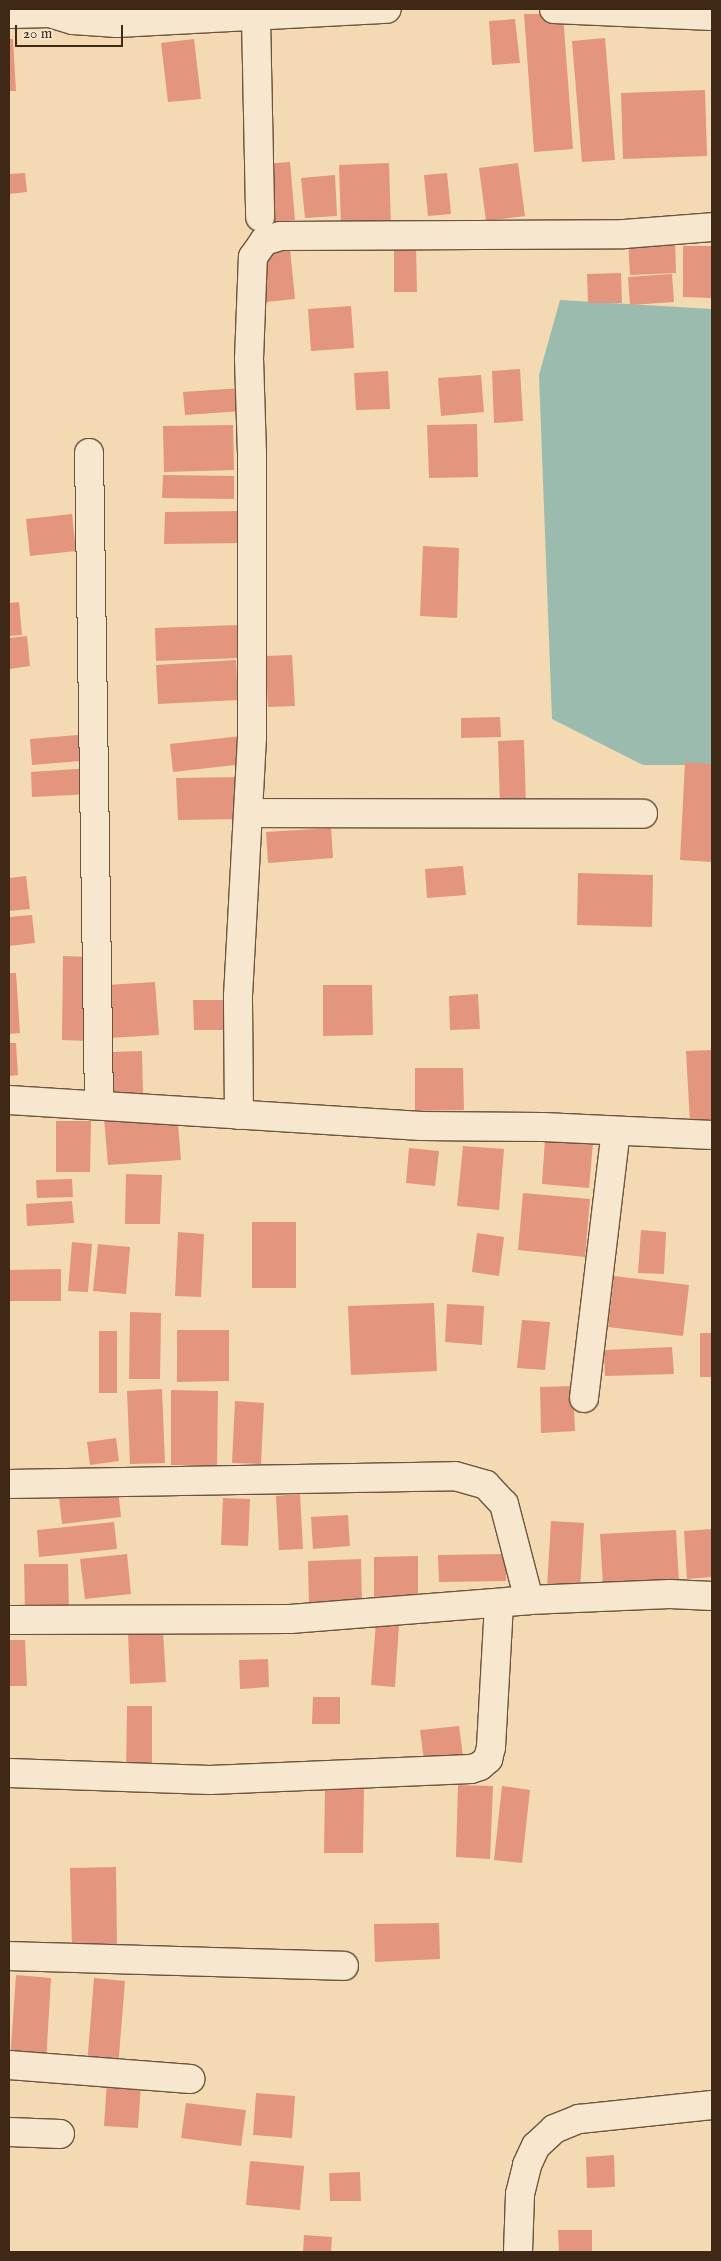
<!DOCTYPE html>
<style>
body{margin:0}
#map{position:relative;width:721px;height:2261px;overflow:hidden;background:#f3dab3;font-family:"IM FELL English",serif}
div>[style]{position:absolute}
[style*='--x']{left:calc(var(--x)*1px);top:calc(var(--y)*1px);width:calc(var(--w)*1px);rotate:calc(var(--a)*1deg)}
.water>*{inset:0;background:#9bbbae}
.building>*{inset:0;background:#e4957d}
.roads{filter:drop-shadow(1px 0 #6c553d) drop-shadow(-1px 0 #6c553d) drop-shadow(0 1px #6c553d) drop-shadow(0 -1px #6c553d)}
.minor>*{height:28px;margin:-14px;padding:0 14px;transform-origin:14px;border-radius:14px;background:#f7e7ce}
span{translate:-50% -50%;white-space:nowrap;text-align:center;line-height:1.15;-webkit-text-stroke:4.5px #f7e7ce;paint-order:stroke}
.frame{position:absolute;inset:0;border:10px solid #3f2916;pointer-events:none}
.scale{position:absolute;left:15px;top:25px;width:108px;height:22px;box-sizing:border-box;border:2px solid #3f2916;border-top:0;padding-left:6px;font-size:15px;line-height:18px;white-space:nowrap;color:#3f2916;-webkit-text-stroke:4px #f7e7ce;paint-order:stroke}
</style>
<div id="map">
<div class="water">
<i style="clip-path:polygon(560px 300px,712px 309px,712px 765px,643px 765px,552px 719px,539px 375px)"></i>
</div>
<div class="building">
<i style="clip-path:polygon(524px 14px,563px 14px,573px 149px,534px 152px)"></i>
<i style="clip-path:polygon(515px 19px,520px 63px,492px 65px,489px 21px)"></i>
<i style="clip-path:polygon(605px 38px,615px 160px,582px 162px,572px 41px)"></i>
<i style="clip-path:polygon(9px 39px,13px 39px,16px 91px,9px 91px)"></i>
<i style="clip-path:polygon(194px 39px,201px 99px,168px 102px,161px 43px)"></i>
<i style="clip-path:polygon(705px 90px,707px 156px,623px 159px,621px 93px)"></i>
<i style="clip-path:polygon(290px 162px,295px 220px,266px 223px,262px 164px)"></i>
<i style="clip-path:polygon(389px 163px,391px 226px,341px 227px,339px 165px)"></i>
<i style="clip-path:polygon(518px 163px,525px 216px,486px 221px,479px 168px)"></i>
<i style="clip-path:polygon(25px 173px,27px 192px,9px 194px,9px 174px)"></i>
<i style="clip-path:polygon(447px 173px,451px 214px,428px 216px,424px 175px)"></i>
<i style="clip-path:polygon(335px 175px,337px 216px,305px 218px,301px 178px)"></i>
<i style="clip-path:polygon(675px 238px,676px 273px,630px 275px,628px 239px)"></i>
<i style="clip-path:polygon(394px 245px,416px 246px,417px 292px,394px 292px)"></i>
<i style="clip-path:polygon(683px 246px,712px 246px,711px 298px,683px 297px)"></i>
<i style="clip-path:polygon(290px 249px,295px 299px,266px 302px,261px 251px)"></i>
<i style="clip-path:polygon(621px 273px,622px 303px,588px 303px,587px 274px)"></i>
<i style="clip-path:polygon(672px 274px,674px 302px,630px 305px,628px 277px)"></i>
<i style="clip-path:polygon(351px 306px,354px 348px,311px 351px,308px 309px)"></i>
<i style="clip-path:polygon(520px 369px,523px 421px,494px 423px,492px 371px)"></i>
<i style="clip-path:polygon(388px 371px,390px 409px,356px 410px,354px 373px)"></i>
<i style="clip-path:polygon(481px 375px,484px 412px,441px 416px,438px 378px)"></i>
<i style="clip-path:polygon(241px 388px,243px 411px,185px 415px,183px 392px)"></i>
<i style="clip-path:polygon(477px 424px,478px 477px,429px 478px,427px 425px)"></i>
<i style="clip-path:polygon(233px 425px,234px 470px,164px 472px,163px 426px)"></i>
<i style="clip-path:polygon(163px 475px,234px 476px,234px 499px,162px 498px)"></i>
<i style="clip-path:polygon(242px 511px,242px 543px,164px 544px,165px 512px)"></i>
<i style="clip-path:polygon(72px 514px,76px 551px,30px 556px,26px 519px)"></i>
<i style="clip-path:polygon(423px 546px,459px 548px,457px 618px,420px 616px)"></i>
<i style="clip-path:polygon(19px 602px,22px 635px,9px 636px,9px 603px)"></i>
<i style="clip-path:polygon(239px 625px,240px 658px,156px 661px,155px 628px)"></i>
<i style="clip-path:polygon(27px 636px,30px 666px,9px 669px,9px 638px)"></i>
<i style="clip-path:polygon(292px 655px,295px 706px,268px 707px,265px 656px)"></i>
<i style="clip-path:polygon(236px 660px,238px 700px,158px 704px,156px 665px)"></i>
<i style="clip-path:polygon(500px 717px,501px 737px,461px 738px,461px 718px)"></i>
<i style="clip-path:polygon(90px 734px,92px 760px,32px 765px,30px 739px)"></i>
<i style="clip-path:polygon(241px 736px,244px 764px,173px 772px,170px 744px)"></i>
<i style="clip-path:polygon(524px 740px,526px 805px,500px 806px,498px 741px)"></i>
<i style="clip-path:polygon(685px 762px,712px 764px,712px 862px,680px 860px)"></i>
<i style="clip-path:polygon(91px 768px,92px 794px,32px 797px,31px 772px)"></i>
<i style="clip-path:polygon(242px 777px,243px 819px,178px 820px,176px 778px)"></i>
<i style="clip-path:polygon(331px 828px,333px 858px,268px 863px,266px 832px)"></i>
<i style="clip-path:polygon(463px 866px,466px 895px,427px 898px,425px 869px)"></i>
<i style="clip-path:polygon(578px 873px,653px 875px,652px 927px,577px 925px)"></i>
<i style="clip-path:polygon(26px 876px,30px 909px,9px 911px,9px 878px)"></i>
<i style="clip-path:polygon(32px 915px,35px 943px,9px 946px,9px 917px)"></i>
<i style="clip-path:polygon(63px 956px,90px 957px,89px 1041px,62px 1040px)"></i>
<i style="clip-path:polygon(9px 973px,16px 973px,20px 1033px,9px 1034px)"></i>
<i style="clip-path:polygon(155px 982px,159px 1035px,110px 1038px,107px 985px)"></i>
<i style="clip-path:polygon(323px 985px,372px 985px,373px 1035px,323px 1036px)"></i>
<i style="clip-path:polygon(478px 994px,480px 1029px,450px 1030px,449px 996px)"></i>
<i style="clip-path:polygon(193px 1000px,231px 1000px,231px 1030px,194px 1030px)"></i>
<i style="clip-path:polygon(9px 1043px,16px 1043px,18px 1075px,9px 1076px)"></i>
<i style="clip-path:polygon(712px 1050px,712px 1122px,690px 1123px,686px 1051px)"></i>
<i style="clip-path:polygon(142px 1051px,143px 1094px,113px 1095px,112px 1052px)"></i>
<i style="clip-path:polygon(415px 1068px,463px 1068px,464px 1110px,415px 1111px)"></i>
<i style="clip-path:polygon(177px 1112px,181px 1160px,108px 1165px,104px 1118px)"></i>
<i style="clip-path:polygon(56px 1121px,91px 1121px,90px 1172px,56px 1172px)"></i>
<i style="clip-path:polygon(545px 1139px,593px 1143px,589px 1188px,542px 1184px)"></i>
<i style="clip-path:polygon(463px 1146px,504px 1149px,499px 1210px,457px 1206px)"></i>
<i style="clip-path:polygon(409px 1148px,439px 1151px,435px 1186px,406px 1183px)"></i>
<i style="clip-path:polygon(126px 1174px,162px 1175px,160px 1224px,125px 1224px)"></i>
<i style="clip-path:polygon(72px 1179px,73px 1197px,37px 1198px,36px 1180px)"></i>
<i style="clip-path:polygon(523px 1193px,590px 1199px,585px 1257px,518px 1250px)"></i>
<i style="clip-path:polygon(72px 1201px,74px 1223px,27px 1226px,26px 1204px)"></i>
<i style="clip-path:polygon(252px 1222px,296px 1222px,296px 1288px,252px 1288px)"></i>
<i style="clip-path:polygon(641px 1230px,666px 1232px,664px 1274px,638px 1273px)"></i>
<i style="clip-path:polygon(178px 1232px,204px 1234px,201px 1297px,175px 1296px)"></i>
<i style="clip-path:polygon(477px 1233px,504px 1237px,499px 1276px,472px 1272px)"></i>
<i style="clip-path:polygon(72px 1242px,92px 1244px,88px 1292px,68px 1291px)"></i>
<i style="clip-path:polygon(98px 1244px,130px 1247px,126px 1294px,93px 1291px)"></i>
<i style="clip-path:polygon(61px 1269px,61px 1301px,9px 1301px,9px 1270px)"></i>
<i style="clip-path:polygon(614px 1276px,689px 1285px,683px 1336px,608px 1327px)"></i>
<i style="clip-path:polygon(434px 1303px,437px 1371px,351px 1375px,348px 1306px)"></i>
<i style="clip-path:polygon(447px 1304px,484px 1306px,482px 1345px,445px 1342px)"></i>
<i style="clip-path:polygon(130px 1312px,161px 1313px,160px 1379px,129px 1379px)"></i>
<i style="clip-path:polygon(522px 1320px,550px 1322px,545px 1370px,517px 1368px)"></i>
<i style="clip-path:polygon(177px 1330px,229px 1330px,229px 1381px,177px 1382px)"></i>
<i style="clip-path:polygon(99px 1331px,117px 1331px,117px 1393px,99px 1393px)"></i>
<i style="clip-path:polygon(700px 1333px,712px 1333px,712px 1377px,700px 1377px)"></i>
<i style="clip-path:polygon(672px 1347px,674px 1374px,605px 1376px,604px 1350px)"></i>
<i style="clip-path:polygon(573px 1386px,575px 1431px,541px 1433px,540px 1387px)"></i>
<i style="clip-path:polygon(162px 1389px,165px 1463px,130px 1464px,127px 1391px)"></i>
<i style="clip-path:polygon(171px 1390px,218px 1391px,217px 1466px,171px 1465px)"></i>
<i style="clip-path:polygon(235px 1401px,264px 1403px,261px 1464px,232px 1463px)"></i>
<i style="clip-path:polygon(116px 1438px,119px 1461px,90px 1465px,87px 1442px)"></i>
<i style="clip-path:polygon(118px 1489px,121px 1517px,62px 1524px,59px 1497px)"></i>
<i style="clip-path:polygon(300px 1494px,303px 1549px,279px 1550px,276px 1496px)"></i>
<i style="clip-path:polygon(223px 1498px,250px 1499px,248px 1546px,221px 1545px)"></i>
<i style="clip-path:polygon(348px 1515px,350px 1546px,313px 1549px,311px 1517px)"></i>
<i style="clip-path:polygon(551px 1521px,584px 1523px,580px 1590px,547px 1588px)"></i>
<i style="clip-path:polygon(114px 1522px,117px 1549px,39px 1557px,37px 1530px)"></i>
<i style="clip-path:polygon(712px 1529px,712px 1577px,687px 1579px,684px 1531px)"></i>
<i style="clip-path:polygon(676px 1530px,679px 1582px,603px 1586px,600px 1534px)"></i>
<i style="clip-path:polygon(127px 1554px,131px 1594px,85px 1599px,80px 1559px)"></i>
<i style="clip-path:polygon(506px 1554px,506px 1581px,439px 1582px,438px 1555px)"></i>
<i style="clip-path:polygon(418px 1556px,418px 1606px,374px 1606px,374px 1557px)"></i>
<i style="clip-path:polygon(361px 1559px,362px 1606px,309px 1607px,308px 1561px)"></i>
<i style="clip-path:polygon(24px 1564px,68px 1564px,69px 1614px,25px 1614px)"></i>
<i style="clip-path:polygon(376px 1622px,399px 1624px,395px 1687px,371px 1685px)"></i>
<i style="clip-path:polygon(163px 1631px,166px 1682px,130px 1684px,128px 1633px)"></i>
<i style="clip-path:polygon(9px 1640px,25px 1640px,27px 1686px,9px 1686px)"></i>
<i style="clip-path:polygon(268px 1659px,269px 1687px,240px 1689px,239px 1660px)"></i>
<i style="clip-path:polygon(313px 1697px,340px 1697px,340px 1724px,312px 1724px)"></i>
<i style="clip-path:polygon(127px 1706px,152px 1706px,152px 1775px,126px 1775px)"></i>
<i style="clip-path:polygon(459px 1726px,463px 1756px,424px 1761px,420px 1730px)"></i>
<i style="clip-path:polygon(458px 1785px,493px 1786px,490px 1859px,456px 1857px)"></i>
<i style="clip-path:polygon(325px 1786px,364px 1787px,363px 1853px,324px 1853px)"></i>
<i style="clip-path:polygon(502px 1786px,530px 1790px,522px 1863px,494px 1860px)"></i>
<i style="clip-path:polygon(116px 1867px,117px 1948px,72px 1949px,70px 1868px)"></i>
<i style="clip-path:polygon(439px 1923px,440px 1959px,375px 1962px,374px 1924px)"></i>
<i style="clip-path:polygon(16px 1975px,51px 1978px,46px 2063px,10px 2061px)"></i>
<i style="clip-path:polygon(94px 1978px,125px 1981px,118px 2068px,87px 2065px)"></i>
<i style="clip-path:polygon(107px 2081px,141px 2083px,138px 2128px,104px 2126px)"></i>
<i style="clip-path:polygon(256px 2093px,295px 2096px,292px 2138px,253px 2135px)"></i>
<i style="clip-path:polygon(186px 2103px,246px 2110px,241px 2146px,181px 2138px)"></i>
<i style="clip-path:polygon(614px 2155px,615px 2187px,587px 2188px,586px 2157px)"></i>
<i style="clip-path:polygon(250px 2161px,304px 2166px,300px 2210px,246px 2205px)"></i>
<i style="clip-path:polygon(360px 2172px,361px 2201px,330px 2201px,329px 2173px)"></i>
<i style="clip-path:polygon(558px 2230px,592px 2230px,592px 2252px,559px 2252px)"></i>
<i style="clip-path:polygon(304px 2235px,332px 2237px,331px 2252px,303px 2252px)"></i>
</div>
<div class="roads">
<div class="minor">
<i style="--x:48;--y:9;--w:4;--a:63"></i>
<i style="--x:50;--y:13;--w:24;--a:17"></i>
<i style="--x:73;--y:20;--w:44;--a:3.9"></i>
<i style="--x:117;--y:23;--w:270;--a:-3"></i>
<i style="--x:554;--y:9;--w:158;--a:2.5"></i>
<i style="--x:9;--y:14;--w:41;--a:-1.4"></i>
<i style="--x:256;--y:18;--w:199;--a:88.8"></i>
<i style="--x:89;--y:453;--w:650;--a:89.12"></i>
<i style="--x:248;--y:813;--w:395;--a:0.1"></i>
<i style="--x:9;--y:1100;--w:413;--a:3.6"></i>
<i style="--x:421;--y:1126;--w:122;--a:0.5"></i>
<i style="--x:543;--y:1127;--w:169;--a:2.7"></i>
<i style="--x:239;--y:1115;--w:119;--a:-90.5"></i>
<i style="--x:238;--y:996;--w:258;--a:-86.9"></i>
<i style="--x:252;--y:738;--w:284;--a:-90"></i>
<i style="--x:252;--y:454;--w:95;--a:-91.8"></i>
<i style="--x:249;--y:359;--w:102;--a:-87.8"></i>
<i style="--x:253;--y:257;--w:19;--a:-55"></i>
<i style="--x:264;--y:241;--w:17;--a:-17"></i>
<i style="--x:280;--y:236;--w:344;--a:-0.3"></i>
<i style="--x:624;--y:234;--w:88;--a:-4.5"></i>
<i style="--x:584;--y:1398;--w:269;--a:-83.2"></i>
<i style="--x:9;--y:1484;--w:446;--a:-1"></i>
<i style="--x:455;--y:1476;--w:32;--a:16"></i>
<i style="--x:486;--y:1485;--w:26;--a:47"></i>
<i style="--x:504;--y:1504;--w:99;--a:75.4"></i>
<i style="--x:9;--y:1620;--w:281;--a:-0.2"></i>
<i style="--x:290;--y:1619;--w:240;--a:-4.5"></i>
<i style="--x:529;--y:1600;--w:141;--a:-2.4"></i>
<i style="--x:670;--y:1594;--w:42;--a:2.7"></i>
<i style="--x:9;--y:1773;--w:201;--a:2"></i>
<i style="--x:210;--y:1780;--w:261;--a:-2.4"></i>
<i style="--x:471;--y:1769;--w:9;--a:-18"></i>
<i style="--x:480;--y:1766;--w:11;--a:-41"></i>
<i style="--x:488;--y:1759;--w:12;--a:-76"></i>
<i style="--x:491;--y:1747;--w:143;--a:-86.8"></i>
<i style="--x:9;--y:1956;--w:335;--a:1.7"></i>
<i style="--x:9;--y:2065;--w:182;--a:4.4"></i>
<i style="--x:9;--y:2132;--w:51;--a:2.2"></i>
<i style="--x:518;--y:2252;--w:58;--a:-88"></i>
<i style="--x:520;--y:2194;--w:30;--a:-76"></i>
<i style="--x:527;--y:2165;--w:21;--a:-65"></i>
<i style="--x:536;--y:2146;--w:25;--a:-43"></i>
<i style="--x:554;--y:2129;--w:27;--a:-22"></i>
<i style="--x:579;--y:2119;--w:134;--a:-6"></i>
</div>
</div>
<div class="frame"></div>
<div class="scale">20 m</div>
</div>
